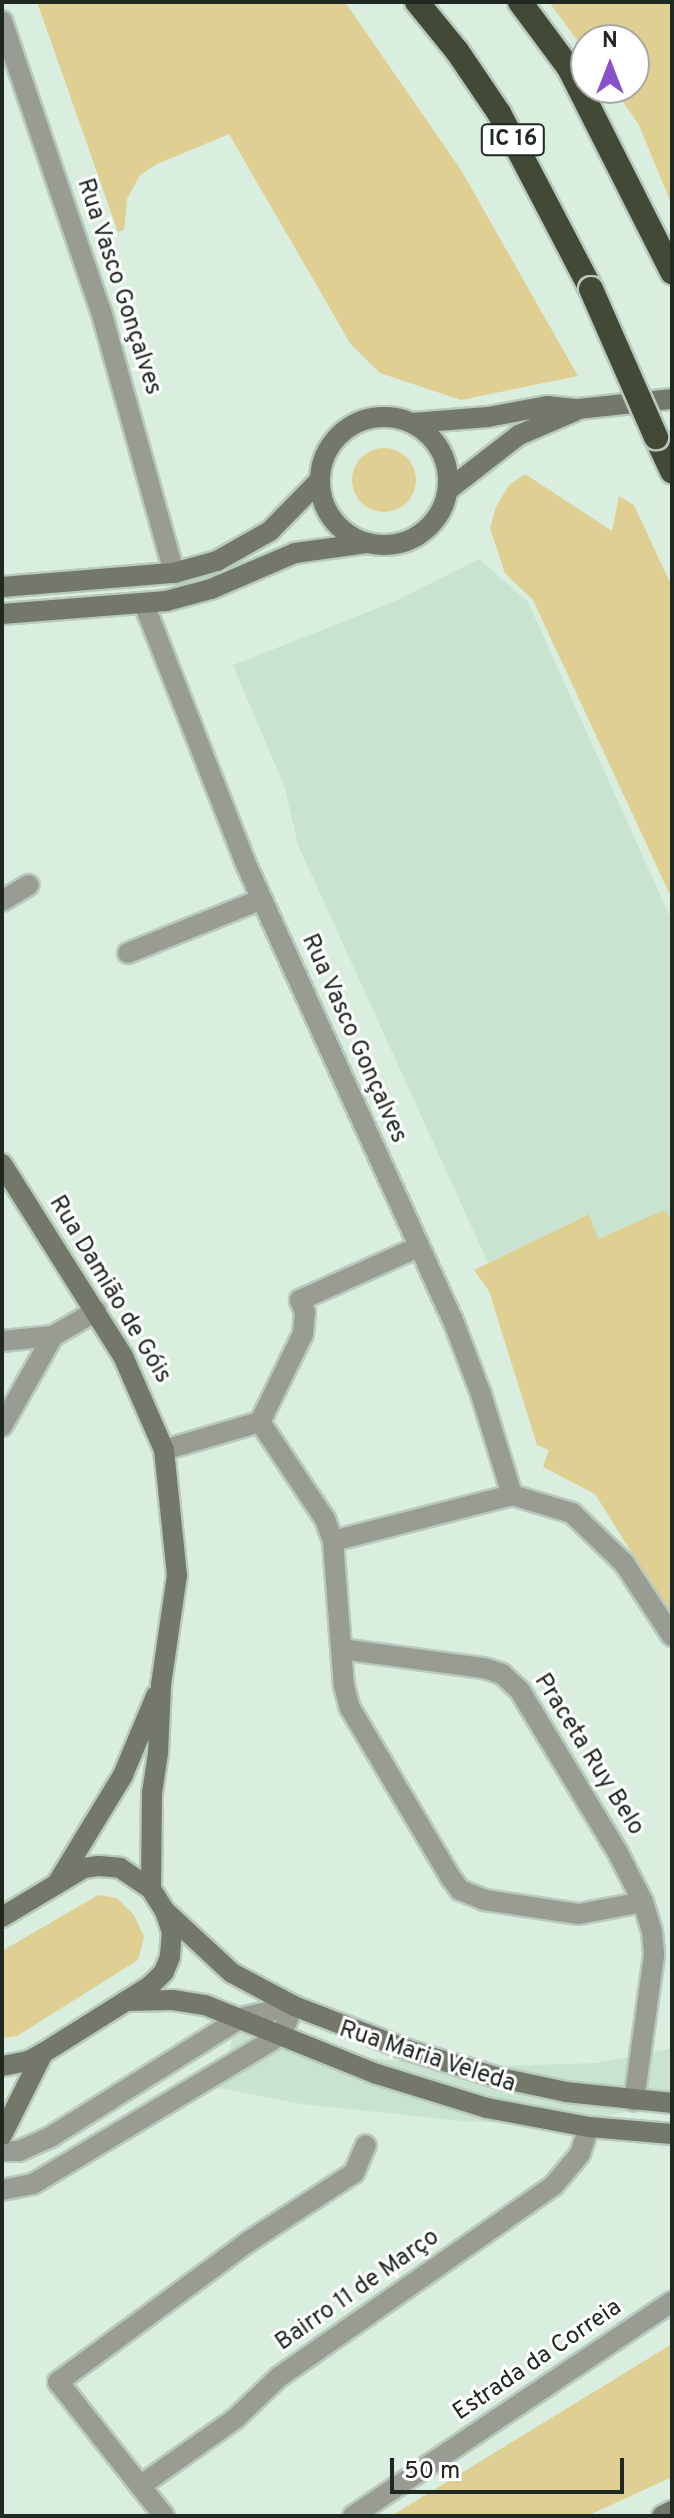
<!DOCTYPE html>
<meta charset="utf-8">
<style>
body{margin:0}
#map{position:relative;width:674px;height:2518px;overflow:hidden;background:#d9eedf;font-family:Overpass,sans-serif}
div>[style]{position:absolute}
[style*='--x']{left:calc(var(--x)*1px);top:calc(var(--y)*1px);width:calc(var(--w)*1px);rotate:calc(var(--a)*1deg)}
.built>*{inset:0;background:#c8e4d0}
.green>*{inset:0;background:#e0cf92}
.round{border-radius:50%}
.roads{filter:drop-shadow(2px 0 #b8cabd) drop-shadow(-2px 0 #b8cabd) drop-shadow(0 2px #b8cabd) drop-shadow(0 -2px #b8cabd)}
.street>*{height:20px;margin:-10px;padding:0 10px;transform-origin:10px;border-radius:10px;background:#989c93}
.secondary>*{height:20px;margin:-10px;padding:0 10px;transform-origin:10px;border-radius:10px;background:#73786b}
.secondary>.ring{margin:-10px;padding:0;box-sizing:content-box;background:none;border:20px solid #73786b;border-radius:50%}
.highway>*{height:24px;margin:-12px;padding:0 12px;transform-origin:12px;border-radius:12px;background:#424937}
.bridges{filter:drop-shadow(2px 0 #b8cabd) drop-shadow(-2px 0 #b8cabd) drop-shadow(0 2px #b8cabd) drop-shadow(0 -2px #b8cabd)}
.highway-bridge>*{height:24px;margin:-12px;padding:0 12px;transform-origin:12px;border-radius:12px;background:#424937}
span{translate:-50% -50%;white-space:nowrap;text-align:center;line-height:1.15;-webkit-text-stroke:6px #fff;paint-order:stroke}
.shield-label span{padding:2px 6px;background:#fff;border:2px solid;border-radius:6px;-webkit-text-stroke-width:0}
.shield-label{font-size:22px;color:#202822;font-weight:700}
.street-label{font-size:24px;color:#202822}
.frame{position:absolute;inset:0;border:4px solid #202822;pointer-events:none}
.north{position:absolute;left:570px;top:24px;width:80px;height:80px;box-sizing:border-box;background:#fff;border:2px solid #a6a9a7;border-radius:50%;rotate:0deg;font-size:22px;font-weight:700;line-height:32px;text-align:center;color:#202822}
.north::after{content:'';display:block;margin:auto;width:28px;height:36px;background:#8851c9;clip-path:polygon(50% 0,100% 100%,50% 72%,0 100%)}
.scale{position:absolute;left:390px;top:2458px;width:234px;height:36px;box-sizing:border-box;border:4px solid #202822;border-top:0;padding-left:10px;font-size:24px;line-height:28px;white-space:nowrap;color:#202822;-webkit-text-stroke:6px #fff;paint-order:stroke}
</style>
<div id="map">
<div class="built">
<i style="clip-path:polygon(479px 559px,528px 602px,672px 921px,672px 1220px,663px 1211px,597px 1239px,588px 1214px,488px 1263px,298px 845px,285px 788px,233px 665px,391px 603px)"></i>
<i style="clip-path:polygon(234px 2032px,358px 2057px,464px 2067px,597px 2063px,672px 2048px,672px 2103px,605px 2116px,518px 2123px,461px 2121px,302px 2104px,219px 2088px)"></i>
</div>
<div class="green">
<i style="clip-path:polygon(37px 2px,345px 2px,461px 170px,578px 376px,461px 400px,380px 373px,350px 343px,229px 134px,157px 164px,140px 175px,127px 199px,124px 230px,118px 232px)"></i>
<i style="clip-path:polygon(549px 2px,672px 2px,672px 205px,638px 123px,613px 88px,634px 88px,634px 40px,586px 40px,586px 52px)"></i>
<i class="round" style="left:352px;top:448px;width:64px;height:64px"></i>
<i style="clip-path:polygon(525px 474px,612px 531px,619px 496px,634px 505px,672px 587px,672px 899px,533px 600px,505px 573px,490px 528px,496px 507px,509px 485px)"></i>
<i style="clip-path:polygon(664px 1210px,672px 1220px,672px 1617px,595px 1494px,543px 1467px,549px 1450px,537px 1445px,489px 1291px,474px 1270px,589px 1214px,598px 1239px)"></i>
<i style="clip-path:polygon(98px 1895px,117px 1898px,134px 1915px,144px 1937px,138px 1960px,17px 2036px,2px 2038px,2px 1951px)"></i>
<i style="clip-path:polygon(672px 2344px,672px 2477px,587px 2516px,391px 2516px)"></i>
</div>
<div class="roads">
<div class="street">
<i style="--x:2;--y:21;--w:306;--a:71.2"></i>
<i style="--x:101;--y:311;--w:272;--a:74.4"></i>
<i style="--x:144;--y:604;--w:277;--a:68.6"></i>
<i style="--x:245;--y:862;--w:506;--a:65.61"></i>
<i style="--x:454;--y:1323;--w:76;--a:69.2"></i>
<i style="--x:481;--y:1394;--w:106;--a:72.9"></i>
<i style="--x:2;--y:901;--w:31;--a:-31"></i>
<i style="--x:128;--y:953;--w:144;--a:-21.9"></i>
<i style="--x:2;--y:1341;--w:51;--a:-5.6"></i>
<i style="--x:53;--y:1336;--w:50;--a:-30.2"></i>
<i style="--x:260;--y:1422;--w:117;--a:56.2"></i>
<i style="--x:325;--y:1519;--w:23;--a:70"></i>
<i style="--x:333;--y:1541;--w:145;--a:85.7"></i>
<i style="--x:344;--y:1686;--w:23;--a:75"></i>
<i style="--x:350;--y:1708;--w:198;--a:59.3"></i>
<i style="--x:451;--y:1878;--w:15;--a:53"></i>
<i style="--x:460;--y:1890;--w:27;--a:22"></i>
<i style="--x:485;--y:1900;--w:95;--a:8.5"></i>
<i style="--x:579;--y:1914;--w:65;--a:-10.6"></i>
<i style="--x:260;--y:1422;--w:98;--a:-64"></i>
<i style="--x:303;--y:1334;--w:22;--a:-85"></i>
<i style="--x:305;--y:1312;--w:13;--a:-113"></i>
<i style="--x:300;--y:1300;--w:129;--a:-24.2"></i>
<i style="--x:2;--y:1426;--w:103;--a:-60.5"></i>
<i style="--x:164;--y:1450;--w:100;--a:-16.3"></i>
<i style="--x:333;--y:1541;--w:185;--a:-14.4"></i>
<i style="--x:512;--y:1495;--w:63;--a:16.7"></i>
<i style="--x:572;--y:1513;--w:72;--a:43.9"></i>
<i style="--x:624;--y:1563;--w:87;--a:56.7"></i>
<i style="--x:341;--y:1649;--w:144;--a:7.6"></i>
<i style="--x:484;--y:1668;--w:19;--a:18"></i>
<i style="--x:502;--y:1674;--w:25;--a:43"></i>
<i style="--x:520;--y:1691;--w:187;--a:58.8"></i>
<i style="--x:617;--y:1851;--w:57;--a:63"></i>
<i style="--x:643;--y:1902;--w:30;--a:73"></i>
<i style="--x:652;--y:1931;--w:24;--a:85"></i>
<i style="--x:654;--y:1955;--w:147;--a:97.8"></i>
<i style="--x:2;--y:2151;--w:17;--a:0"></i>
<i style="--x:19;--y:2151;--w:36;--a:-24"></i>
<i style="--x:52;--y:2136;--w:223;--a:-32"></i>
<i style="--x:241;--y:2018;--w:54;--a:-12.8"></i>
<i style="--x:2;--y:2190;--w:32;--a:-11"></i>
<i style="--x:33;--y:2184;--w:289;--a:-31"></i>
<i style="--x:281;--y:2035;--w:32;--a:-66"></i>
<i style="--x:140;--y:2486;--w:116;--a:-35.2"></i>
<i style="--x:235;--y:2419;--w:61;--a:-43.7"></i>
<i style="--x:279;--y:2377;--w:335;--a:-34.9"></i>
<i style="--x:554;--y:2185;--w:40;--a:-50"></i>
<i style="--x:580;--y:2154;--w:28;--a:-72"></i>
<i style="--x:164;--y:2516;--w:171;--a:-128.3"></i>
<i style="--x:58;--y:2382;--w:236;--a:-36.4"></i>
<i style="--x:248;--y:2242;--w:126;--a:-33.1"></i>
<i style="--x:354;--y:2173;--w:30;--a:-67"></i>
<i style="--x:353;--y:2516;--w:384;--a:-33.9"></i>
</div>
<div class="secondary">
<i class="ring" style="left:320px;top:417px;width:108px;height:108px"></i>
<i style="--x:412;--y:423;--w:76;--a:-4.5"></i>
<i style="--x:488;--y:417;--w:60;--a:-10.6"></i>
<i style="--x:547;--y:406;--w:31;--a:6"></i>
<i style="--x:578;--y:409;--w:95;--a:-6.1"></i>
<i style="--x:448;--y:490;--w:90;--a:-37.8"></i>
<i style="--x:519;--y:435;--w:61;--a:-23.2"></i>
<i style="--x:2;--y:587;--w:173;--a:-4.7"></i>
<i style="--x:174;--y:573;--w:45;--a:-15.6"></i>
<i style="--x:217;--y:561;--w:61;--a:-29.5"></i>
<i style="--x:270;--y:531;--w:71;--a:-45.6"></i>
<i style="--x:2;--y:614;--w:165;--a:-4.5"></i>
<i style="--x:166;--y:601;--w:47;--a:-14.9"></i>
<i style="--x:211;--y:589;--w:91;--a:-23.2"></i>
<i style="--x:295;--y:553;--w:74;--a:-7.8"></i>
<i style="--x:2;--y:1164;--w:227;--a:57.8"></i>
<i style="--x:123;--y:1356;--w:103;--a:66.4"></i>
<i style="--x:164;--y:1450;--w:126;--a:84.1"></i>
<i style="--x:177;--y:1575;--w:111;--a:98.3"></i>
<i style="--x:161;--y:1685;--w:68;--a:92.5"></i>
<i style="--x:158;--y:1753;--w:40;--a:98.5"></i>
<i style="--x:152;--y:1793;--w:96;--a:90.6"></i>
<i style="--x:58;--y:1882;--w:125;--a:-58.7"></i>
<i style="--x:123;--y:1775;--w:86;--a:-67.3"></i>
<i style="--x:165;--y:1911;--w:91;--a:42.8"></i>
<i style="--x:232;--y:1973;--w:70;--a:28"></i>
<i style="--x:294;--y:2006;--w:122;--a:21.1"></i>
<i style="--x:408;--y:2050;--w:92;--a:17.1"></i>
<i style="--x:496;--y:2077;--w:72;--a:12.1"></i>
<i style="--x:566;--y:2092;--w:107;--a:5.9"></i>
<i style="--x:2;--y:1917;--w:96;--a:-30.9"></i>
<i style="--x:84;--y:1868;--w:15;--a:-8"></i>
<i style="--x:99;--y:1866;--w:21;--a:5"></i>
<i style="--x:120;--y:1868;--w:37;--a:34"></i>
<i style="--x:151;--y:1889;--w:26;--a:58"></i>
<i style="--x:165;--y:1911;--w:22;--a:72"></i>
<i style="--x:172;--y:1932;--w:25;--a:95"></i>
<i style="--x:170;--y:1957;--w:16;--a:112"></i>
<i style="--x:164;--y:1972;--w:20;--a:135"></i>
<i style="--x:150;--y:1986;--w:126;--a:147.9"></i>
<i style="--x:43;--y:2053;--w:17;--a:152"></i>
<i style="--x:28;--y:2061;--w:26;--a:169"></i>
<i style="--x:126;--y:2001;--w:47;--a:-1.2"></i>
<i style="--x:173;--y:2000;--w:32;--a:9"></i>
<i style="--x:205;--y:2005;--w:185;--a:21.9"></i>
<i style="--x:377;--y:2074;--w:115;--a:17.2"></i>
<i style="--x:487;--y:2108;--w:104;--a:10.6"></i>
<i style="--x:589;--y:2127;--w:83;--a:4.8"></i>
<i style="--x:2;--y:2135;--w:92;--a:-63.4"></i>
<i style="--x:662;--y:2516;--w:11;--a:-27"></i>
</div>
<div class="highway">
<i style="--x:417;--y:2;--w:63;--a:50.8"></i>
<i style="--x:457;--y:51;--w:75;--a:55.9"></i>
<i style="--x:499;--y:113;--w:199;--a:62.4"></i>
<i style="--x:520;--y:2;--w:82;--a:53.4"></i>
<i style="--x:569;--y:68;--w:229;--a:63.2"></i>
<i style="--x:656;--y:437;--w:38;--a:65"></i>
</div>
</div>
<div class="bridges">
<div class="highway-bridge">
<i style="--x:591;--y:289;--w:162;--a:66.3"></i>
</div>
</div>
<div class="shield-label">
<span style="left:513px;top:140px">IC 16</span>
</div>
<div class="street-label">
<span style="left:118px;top:287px;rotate:72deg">Rua Vasco Gonçalves</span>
<span style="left:353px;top:1039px;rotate:66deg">Rua Vasco Gonçalves</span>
<span style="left:109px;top:1290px;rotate:59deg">Rua Damião de Góis</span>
<span style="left:588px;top:1755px;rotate:58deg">Praceta Ruy Belo</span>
<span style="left:427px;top:2058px;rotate:18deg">Rua Maria Veleda</span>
<span style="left:358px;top:2291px;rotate:-35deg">Bairro 11 de Março</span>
<span style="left:538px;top:2361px;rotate:-34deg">Estrada da Correia</span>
</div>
<div class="frame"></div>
<div class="north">N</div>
<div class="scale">50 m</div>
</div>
